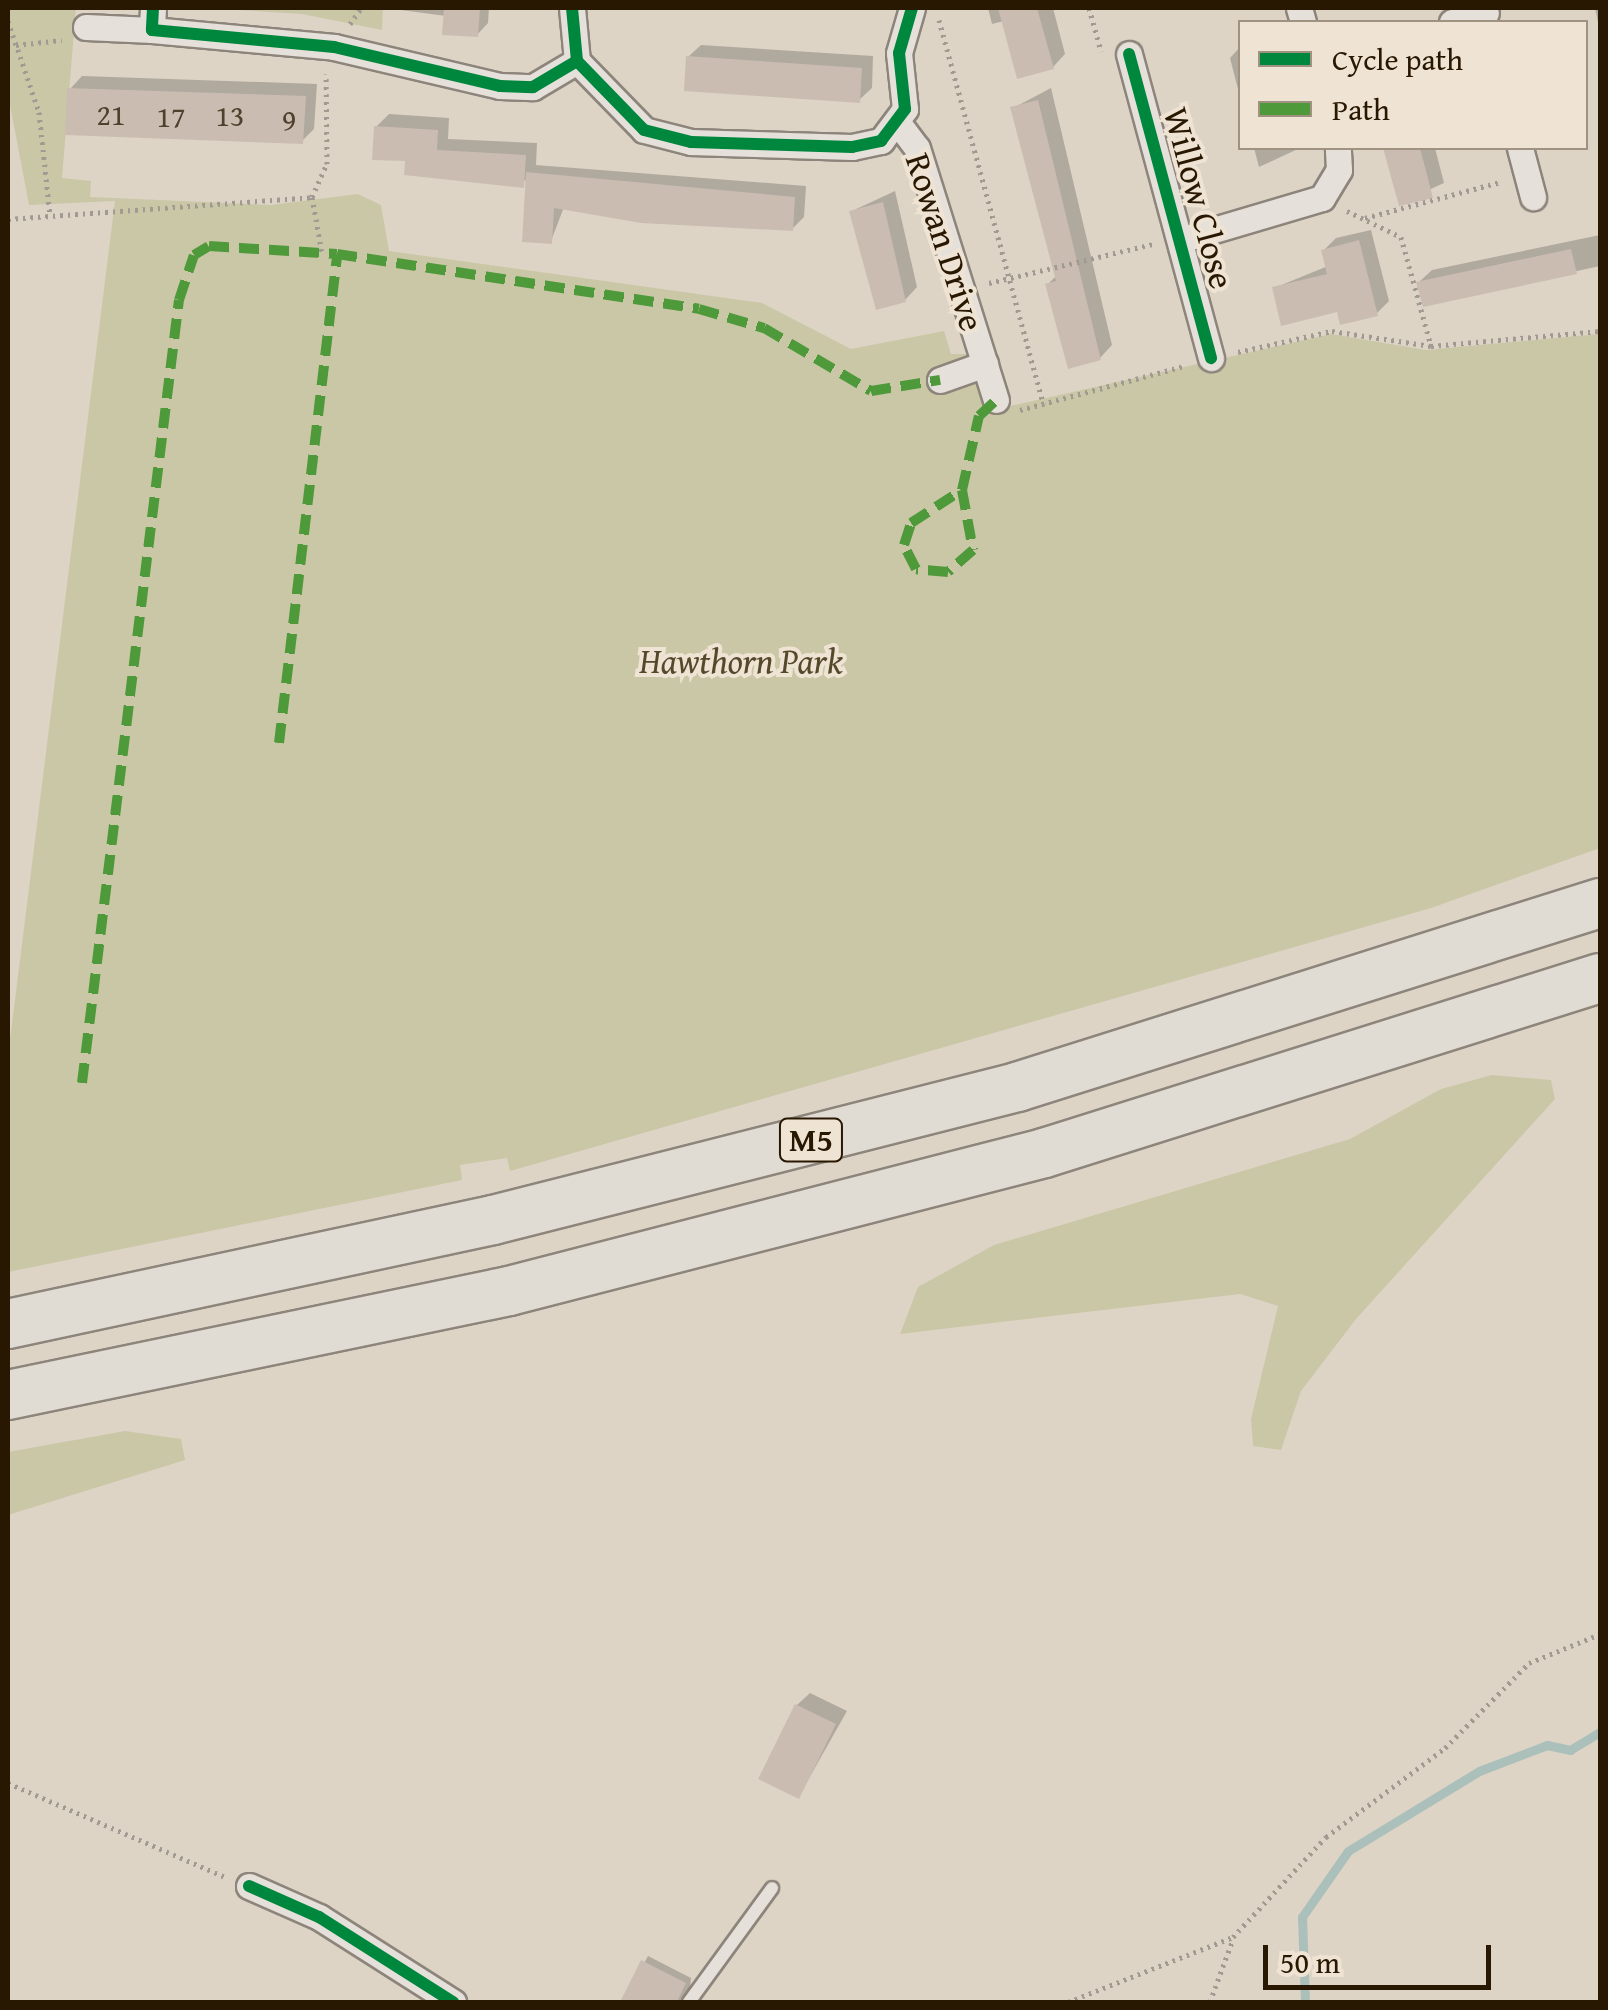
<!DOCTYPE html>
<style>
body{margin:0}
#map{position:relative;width:1608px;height:2010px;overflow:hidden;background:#ddd4c6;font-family:"Gentium Book Plus",serif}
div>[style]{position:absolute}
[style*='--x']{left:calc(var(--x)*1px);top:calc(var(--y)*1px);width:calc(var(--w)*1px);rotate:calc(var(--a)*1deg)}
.green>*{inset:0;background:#cac7a7}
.shadow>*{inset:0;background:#0003}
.stream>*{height:9px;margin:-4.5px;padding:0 4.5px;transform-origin:4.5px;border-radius:4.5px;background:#abc0ba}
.building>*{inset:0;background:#cbbcb2}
.path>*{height:5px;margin-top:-2.5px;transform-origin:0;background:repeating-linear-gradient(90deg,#a09a93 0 2.5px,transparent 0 7.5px)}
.roads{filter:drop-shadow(2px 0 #8d857b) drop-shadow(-2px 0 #8d857b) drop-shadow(0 2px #8d857b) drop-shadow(0 -2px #8d857b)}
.lane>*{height:12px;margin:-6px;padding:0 6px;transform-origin:6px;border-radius:6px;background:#e5e0da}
.street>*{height:25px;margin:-12.5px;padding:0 12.5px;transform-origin:12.5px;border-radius:12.5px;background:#e5e0da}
.highway>*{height:48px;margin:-24px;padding:0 24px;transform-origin:24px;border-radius:24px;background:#e0dbd3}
.quiet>*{height:10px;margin-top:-5px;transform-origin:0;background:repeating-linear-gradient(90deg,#4e9939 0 20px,transparent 0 30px)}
.cycleway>*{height:12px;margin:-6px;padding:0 6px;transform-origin:6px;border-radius:6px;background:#00873e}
span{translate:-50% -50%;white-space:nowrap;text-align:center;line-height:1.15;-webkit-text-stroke:8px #efe4d4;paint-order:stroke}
.number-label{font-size:30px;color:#51402d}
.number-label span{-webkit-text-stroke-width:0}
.shield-label span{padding:2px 8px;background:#efe4d4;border:2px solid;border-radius:8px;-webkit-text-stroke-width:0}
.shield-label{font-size:32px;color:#281701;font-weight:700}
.street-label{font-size:35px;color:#281701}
.park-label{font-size:35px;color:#54492b;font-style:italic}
.frame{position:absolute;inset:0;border:10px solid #281701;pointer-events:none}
.legend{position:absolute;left:1238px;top:20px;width:350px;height:130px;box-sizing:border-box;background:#efe4d4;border:2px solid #9f9280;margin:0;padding:12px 18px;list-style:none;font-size:30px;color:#281701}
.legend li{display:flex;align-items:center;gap:20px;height:50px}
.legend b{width:50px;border:2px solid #9f9280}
.scale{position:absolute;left:1263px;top:1945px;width:228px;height:45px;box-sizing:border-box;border:5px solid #281701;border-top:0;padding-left:12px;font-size:30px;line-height:35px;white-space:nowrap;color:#281701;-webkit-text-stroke:8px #efe4d4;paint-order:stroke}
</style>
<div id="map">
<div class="green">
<i style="clip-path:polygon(8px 8px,76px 8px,62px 178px,91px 181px,90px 197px,271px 205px,358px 194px,381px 205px,389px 251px,762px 303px,851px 349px,944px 331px,951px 354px,993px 354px,1010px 406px,1331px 334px,1426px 350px,1600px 334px,1600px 848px,1431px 908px,510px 1171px,507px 1158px,460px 1165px,462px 1180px,8px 1272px,8px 1056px,115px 201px,29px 205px,8px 94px)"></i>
<i style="clip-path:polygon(208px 8px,383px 8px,382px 30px,302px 14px)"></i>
<i style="clip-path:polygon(1492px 1075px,1551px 1080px,1555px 1099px,1356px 1319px,1301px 1391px,1281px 1450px,1253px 1446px,1251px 1419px,1278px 1306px,1240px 1294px,900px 1334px,918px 1287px,994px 1245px,1350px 1139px,1441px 1089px)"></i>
<i style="clip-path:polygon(125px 1431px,181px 1439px,185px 1460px,8px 1515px,8px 1452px)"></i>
</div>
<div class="shadow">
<i style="clip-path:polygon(386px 8px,489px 8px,488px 23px,477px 35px,446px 16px)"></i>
<i style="clip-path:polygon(988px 8px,1053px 8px,1065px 54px,1053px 67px,1004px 21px,992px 24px)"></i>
<i style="clip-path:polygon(1595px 8px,1600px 8px,1600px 32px)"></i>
<i style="clip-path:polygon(701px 45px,873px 56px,872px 88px,859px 100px,688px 57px)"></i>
<i style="clip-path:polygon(1240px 47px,1240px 97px,1230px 58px)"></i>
<i style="clip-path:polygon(82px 76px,317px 84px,314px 129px,302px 141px,70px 89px)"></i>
<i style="clip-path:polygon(1051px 88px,1112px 345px,1100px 358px,1048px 284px,1057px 275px,1013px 108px)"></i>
<i style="clip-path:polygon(389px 114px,449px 118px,448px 139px,537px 143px,536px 165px,806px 186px,804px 217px,792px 229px,564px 207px,551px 241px,528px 181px,407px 159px,376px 127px)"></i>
<i style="clip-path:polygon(1254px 148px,1300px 148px,1259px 167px)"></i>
<i style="clip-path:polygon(1386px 148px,1435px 148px,1444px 183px,1400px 203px)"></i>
<i style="clip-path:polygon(895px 191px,917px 287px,905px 300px,852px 211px)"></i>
<i style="clip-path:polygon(1371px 230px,1389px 301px,1377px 313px,1274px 288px,1328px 266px,1324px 250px,1336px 238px)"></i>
<i style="clip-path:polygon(1600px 235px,1600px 266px,1425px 304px,1419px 282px,1432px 270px)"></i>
<i style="clip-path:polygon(810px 1693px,847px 1711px,799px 1796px,797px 1705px)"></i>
<i style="clip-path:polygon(648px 1956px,691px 1978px,689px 2002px,622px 2002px)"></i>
</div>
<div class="stream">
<i style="--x:1305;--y:2002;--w:85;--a:-92"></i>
<i style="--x:1302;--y:1917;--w:80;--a:-55.1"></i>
<i style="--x:1348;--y:1851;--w:153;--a:-31.4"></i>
<i style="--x:1479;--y:1771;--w:73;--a:-20.9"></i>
<i style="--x:1547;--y:1745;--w:24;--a:12"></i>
<i style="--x:1570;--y:1750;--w:35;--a:-31"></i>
</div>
<div class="building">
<i style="clip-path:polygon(444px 8px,480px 8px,478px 37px,442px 35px)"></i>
<i style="clip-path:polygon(998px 8px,1037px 8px,1054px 69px,1017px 79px)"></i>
<i style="clip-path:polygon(686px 56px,862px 68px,860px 103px,684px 91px)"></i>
<i style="clip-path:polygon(67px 88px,306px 96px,303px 144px,65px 135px)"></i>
<i style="clip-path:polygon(1038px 100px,1101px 360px,1068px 369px,1045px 284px,1056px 281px,1010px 107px)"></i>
<i style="clip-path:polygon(374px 126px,438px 130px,437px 150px,526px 155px,524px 188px,404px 175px,405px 161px,372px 160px)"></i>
<i style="clip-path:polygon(1383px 148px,1420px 148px,1433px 198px,1399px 206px)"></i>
<i style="clip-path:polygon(526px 172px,795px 197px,793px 231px,641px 223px,554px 208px,552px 244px,522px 242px)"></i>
<i style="clip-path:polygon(883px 202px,906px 302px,876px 310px,849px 211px)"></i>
<i style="clip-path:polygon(1359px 240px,1378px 316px,1340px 325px,1337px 312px,1281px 326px,1272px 287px,1327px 274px,1321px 250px)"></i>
<i style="clip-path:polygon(1571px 249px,1577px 274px,1423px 307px,1416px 282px)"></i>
<i style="clip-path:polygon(795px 1704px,836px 1724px,799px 1799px,758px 1779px)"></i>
<i style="clip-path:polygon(641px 1960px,686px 1983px,677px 2002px,620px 2002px)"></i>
</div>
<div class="path">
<i style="--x:1089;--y:8;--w:45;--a:74.4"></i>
<i style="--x:939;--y:20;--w:398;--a:74.8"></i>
<i style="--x:8;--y:21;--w:96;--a:71.2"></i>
<i style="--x:39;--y:112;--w:104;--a:83.9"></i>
<i style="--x:350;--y:24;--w:19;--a:-55"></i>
<i style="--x:16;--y:45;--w:46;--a:-6.2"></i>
<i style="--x:312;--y:197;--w:57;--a:79.9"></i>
<i style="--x:1347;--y:211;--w:60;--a:25.7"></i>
<i style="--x:1401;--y:237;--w:113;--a:74.6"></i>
<i style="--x:1431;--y:346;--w:170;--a:-5.1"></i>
<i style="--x:1365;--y:218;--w:140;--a:-14.9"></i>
<i style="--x:8;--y:219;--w:305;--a:-4.1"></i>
<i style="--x:312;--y:197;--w:36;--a:-66"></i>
<i style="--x:327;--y:164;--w:90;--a:-90.6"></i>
<i style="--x:989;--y:283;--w:169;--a:-13.4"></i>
<i style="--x:1238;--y:352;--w:96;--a:-12.6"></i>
<i style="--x:1332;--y:331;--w:100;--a:8.6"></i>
<i style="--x:1020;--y:410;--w:170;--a:-15"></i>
<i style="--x:8;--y:1783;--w:236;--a:23.4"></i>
<i style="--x:1068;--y:2002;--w:177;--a:-21.5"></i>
<i style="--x:1233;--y:1937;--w:137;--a:-47.1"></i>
<i style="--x:1326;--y:1837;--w:149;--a:-36.8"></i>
<i style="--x:1445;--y:1748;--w:120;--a:-45.3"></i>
<i style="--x:1529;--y:1663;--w:77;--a:-22.2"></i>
<i style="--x:1210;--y:2002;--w:67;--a:-69.9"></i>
</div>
<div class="roads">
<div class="lane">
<i style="--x:689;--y:2002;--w:141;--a:-53.9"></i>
</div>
<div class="street">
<i style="--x:153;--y:8;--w:22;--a:93"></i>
<i style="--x:152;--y:30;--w:183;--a:5.3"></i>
<i style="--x:334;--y:47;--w:171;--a:13.2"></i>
<i style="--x:500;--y:86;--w:33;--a:2"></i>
<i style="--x:533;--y:87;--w:51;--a:-30.6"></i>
<i style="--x:572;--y:8;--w:53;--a:84.6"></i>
<i style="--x:577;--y:61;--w:96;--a:45.8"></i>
<i style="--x:644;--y:130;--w:49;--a:14.3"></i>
<i style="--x:691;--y:142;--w:161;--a:1.8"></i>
<i style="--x:852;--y:147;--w:30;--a:-12"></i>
<i style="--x:881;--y:141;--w:40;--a:-53"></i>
<i style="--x:905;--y:109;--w:56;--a:-96.1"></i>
<i style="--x:899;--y:53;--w:47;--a:-73.9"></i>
<i style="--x:1299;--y:8;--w:15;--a:74"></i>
<i style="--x:1452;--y:22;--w:35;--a:-15"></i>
<i style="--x:86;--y:27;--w:66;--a:2.6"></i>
<i style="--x:1129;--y:54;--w:315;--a:74.9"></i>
<i style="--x:898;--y:123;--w:31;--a:53"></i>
<i style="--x:917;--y:148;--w:264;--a:72.6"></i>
<i style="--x:1520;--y:148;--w:51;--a:75.1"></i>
<i style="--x:1180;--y:240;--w:148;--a:-16.5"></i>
<i style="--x:1322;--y:198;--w:33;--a:-59"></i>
<i style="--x:1339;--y:170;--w:22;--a:-93"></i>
<i style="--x:940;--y:380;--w:48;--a:-19.6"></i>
<i style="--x:249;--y:1886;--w:77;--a:23.9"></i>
<i style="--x:319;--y:1917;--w:159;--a:32.4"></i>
</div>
<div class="highway">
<i style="--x:8;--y:1324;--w:496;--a:-12.1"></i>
<i style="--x:493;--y:1220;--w:541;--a:-14.24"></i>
<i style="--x:1017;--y:1087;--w:611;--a:-17.52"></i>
<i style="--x:8;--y:1395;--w:512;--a:-11.73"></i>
<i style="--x:509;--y:1291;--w:553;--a:-14.46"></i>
<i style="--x:1044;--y:1153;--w:583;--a:-17.47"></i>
</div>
</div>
<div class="quiet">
<i style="--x:962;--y:490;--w:61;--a:79.6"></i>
<i style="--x:973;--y:550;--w:33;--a:139"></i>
<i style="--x:948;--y:572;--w:32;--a:-175"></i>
<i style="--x:916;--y:569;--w:27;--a:-117"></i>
<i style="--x:904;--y:545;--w:23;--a:-72"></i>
<i style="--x:911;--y:523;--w:61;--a:-32.9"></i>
<i style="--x:962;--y:490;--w:76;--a:-77.1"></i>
<i style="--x:979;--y:416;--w:23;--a:-43"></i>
<i style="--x:279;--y:743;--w:492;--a:-83.2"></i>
<i style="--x:82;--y:1083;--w:789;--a:-82.94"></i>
<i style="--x:179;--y:300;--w:47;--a:-71.6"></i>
<i style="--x:194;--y:255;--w:17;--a:-31"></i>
<i style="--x:209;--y:246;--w:128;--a:3.6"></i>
<i style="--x:337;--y:254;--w:366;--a:8.6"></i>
<i style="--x:699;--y:309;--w:68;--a:16.3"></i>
<i style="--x:764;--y:328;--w:124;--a:30.5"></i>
<i style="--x:871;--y:391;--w:70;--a:-9.1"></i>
</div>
<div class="cycleway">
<i style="--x:153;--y:8;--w:22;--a:93"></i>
<i style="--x:152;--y:30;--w:183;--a:5.3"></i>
<i style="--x:334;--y:47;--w:171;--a:13.2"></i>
<i style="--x:500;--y:86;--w:33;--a:2"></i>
<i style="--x:533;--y:87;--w:51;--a:-30.6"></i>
<i style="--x:572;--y:8;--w:53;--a:84.6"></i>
<i style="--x:577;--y:61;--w:96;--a:45.8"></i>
<i style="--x:644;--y:130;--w:49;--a:14.3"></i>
<i style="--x:691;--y:142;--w:161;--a:1.8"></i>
<i style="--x:852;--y:147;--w:30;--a:-12"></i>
<i style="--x:881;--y:141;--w:40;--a:-53"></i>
<i style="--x:905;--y:109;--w:56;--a:-96.1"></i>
<i style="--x:899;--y:53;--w:47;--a:-73.9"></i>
<i style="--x:1129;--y:54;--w:315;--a:74.9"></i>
<i style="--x:249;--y:1886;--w:77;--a:23.9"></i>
<i style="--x:319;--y:1917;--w:159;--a:32.4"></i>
</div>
<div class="number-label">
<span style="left:111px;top:114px">21</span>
<span style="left:230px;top:115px">13</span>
<span style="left:171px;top:116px">17</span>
<span style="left:289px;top:119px">9</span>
</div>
<div class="shield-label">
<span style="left:811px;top:1140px">M5</span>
</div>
<div class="street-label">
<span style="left:1199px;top:198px;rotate:75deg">Willow Close</span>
<span style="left:945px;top:242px;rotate:72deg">Rowan Drive</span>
</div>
<div class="park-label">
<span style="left:741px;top:661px">Hawthorn Park</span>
</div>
<div class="frame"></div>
<ul class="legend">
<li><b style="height:12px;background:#00873e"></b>Cycle path</li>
<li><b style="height:12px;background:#4e9939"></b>Path</li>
</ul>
<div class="scale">50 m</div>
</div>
